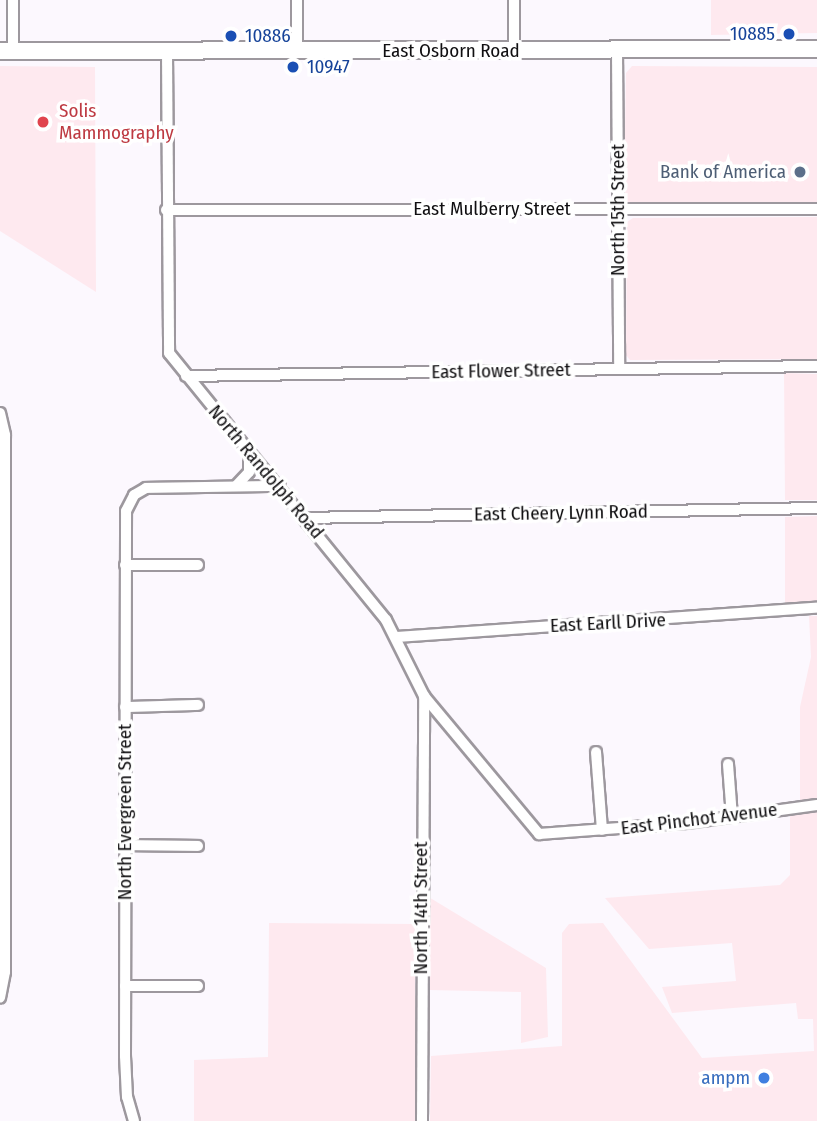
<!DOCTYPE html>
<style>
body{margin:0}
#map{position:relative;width:817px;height:1121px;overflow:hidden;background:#fcf8fe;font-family:"Fira Sans Condensed",sans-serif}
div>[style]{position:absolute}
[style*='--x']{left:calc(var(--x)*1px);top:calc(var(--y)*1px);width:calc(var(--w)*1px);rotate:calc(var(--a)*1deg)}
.commercial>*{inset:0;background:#fee9ef}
.roads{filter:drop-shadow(2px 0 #9d989e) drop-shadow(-2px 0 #9d989e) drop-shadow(0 2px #9d989e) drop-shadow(0 -2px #9d989e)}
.minor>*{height:10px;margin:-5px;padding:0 5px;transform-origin:5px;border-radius:5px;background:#fff}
.secondary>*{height:16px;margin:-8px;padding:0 8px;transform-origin:8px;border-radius:8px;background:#fff}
.dots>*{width:19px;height:19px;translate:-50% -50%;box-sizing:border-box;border:4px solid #fff;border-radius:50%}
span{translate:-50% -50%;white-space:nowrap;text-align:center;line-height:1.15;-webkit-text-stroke:7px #fff;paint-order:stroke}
.transit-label{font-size:19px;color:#164399}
.right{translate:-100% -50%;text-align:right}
.left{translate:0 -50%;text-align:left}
.street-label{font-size:19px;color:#100f11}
.health-label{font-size:19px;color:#be3a42}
.service-label{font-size:19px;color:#4e5e75}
.shop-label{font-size:19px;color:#366cbe}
</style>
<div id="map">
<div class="commercial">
<i style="clip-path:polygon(711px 0,817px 0,817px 33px,711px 35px)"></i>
<i style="clip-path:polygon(0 66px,95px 67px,96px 292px,0 231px)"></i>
<i style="clip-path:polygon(632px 66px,817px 67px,817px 203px,628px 203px,624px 198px,626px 73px)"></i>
<i style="clip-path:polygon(817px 217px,817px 359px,630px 360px,626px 355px,627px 222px,633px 218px)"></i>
<i style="clip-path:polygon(784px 373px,817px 374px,817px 500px,785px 500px)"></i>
<i style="clip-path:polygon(817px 516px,817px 601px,785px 603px,785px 517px)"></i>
<i style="clip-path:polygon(809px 616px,817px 616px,817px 799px,800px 801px,800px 707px,811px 657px)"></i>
<i style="clip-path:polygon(817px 812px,817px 1121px,430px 1121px,431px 1056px,562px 1046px,562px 933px,569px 924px,603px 923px,702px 1058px,814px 1051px,813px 1019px,798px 1019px,796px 1003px,672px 1013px,662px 987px,736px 981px,732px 943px,649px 949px,605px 898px,780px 885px,790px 875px,790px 814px)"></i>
<i style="clip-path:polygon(427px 896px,546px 968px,548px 1037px,521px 1043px,521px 992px,429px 990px)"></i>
<i style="clip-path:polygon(269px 923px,415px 924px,415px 1121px,194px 1121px,194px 1060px,268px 1057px)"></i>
</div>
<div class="roads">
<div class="minor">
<i style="--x:13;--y:0;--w:51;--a:90"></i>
<i style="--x:514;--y:50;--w:50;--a:-90"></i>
<i style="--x:297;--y:51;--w:51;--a:-90"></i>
<i style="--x:617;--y:51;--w:318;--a:89.6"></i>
<i style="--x:167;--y:52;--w:301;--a:89.6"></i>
<i style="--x:169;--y:353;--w:344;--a:50.9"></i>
<i style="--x:386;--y:620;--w:85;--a:63.4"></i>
<i style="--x:424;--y:696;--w:180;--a:50.2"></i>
<i style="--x:539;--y:834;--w:148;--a:-4.3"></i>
<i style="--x:687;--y:823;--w:131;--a:-7.9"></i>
<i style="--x:166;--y:210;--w:651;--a:-0.09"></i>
<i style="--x:186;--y:376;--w:631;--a:-0.91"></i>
<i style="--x:0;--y:413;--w:23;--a:77"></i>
<i style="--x:5;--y:435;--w:537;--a:90"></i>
<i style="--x:5;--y:972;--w:26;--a:101"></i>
<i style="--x:236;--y:486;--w:19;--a:-47"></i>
<i style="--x:249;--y:472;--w:22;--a:-90"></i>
<i style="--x:305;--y:518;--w:512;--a:-1.12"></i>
<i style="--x:125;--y:565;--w:73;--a:0"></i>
<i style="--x:398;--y:637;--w:420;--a:-4"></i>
<i style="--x:125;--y:707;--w:73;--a:-1.6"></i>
<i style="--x:596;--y:752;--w:78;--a:85.6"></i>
<i style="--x:728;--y:764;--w:53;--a:85.7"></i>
<i style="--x:125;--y:845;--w:73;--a:0.8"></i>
<i style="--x:125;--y:986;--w:73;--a:0"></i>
<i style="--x:134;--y:1121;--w:25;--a:-106"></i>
<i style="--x:127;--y:1097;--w:41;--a:-92.8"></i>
<i style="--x:125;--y:1056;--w:545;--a:-89.89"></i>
<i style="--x:126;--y:511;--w:18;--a:-63"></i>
<i style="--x:134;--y:495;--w:14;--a:-30"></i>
<i style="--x:146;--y:488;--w:134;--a:-0.9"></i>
<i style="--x:422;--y:1121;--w:425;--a:-89.7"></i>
</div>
<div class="secondary">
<i style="--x:0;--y:51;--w:817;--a:-0.14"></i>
</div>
</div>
<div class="dots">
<i style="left:789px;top:34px;background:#1a4fb4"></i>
<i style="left:231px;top:36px;background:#1a4fb4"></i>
<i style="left:293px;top:67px;background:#1a4fb4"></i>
<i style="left:43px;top:122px;background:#e0444e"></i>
<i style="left:800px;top:172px;background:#5c6f8a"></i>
<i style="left:764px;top:1078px;background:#3f7fe0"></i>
</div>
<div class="transit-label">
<span class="right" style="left:775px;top:34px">10885</span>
<span class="left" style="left:245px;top:36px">10886</span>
<span class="left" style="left:307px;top:67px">10947</span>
</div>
<div class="street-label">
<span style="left:451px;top:51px">East Osborn Road</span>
<span style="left:492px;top:209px">East Mulberry Street</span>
<span style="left:618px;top:210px;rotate:-90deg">North 15th Street</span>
<span style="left:501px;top:371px;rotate:-1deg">East Flower Street</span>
<span style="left:266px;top:472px;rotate:50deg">North Randolph Road</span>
<span style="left:561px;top:513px;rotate:-1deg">East Cheery Lynn Road</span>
<span style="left:608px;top:623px;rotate:-3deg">East Earll Drive</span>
<span style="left:125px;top:812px;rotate:-90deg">North Evergreen Street</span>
<span style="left:699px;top:819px;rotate:-7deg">East Pinchot Avenue</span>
<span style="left:421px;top:908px;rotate:-90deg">North 14th Street</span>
</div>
<div class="health-label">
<span class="left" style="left:59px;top:122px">Solis<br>Mammography</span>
</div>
<div class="service-label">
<span class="right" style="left:786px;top:172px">Bank of America</span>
</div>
<div class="shop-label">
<span class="right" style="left:750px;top:1078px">ampm</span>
</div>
</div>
